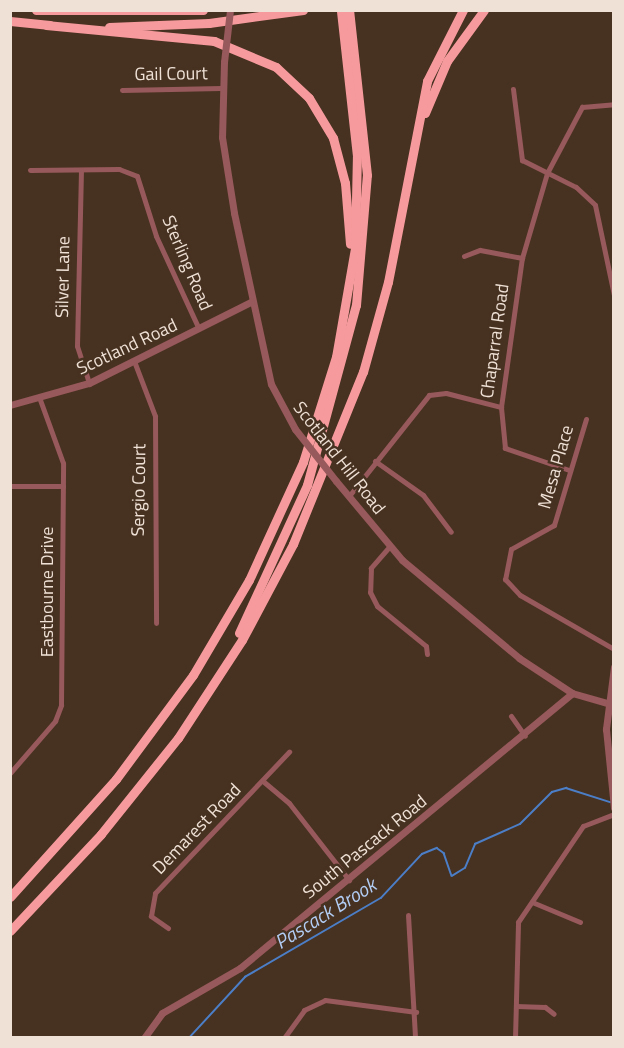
<!DOCTYPE html>
<style>
body{margin:0}
#map{position:relative;width:624px;height:1048px;overflow:hidden;background:#473120;font-family:"Titillium Web",sans-serif}
div>[style]{position:absolute}
[style*='--x']{left:calc(var(--x)*1px);top:calc(var(--y)*1px);width:calc(var(--w)*1px);rotate:calc(var(--a)*1deg)}
.stream>*{height:1.5px;margin:-0.75px;padding:0 0.75px;transform-origin:0.75px;border-radius:0.75px;background:#4b7ec6}
.minor>*{height:5px;margin:-2.5px;padding:0 2.5px;transform-origin:2.5px;border-radius:2.5px;background:#97595b}
.tertiary>*{height:7px;margin:-3.5px;padding:0 3.5px;transform-origin:3.5px;border-radius:3.5px;background:#97595b}
.motorway>*{height:9px;margin:-4.5px;padding:0 4.5px;transform-origin:4.5px;border-radius:4.5px;background:#f69a9d}
.tertiary-bridge>*{height:7px;margin:-3.5px;padding:0 3.5px;transform-origin:3.5px;border-radius:3.5px;background:#97595b}
span{translate:-50% -50%;white-space:nowrap;text-align:center;line-height:1.15;-webkit-text-stroke:5px #473120;paint-order:stroke}
.street-label{font-size:18px;color:#efe1d6}
.water-label{font-size:20px;color:#b2cdf4;font-style:italic}
.frame{position:absolute;inset:0;border:12px solid #efe1d6;pointer-events:none}
</style>
<div id="map">
<div class="stream">
<i style="--x:189;--y:1038;--w:83;--a:-47.4"></i>
<i style="--x:245;--y:977;--w:157;--a:-30.2"></i>
<i style="--x:381;--y:898;--w:60;--a:-47"></i>
<i style="--x:422;--y:854;--w:16;--a:-22"></i>
<i style="--x:437;--y:848;--w:9;--a:36"></i>
<i style="--x:444;--y:853;--w:24;--a:71"></i>
<i style="--x:452;--y:876;--w:15;--a:-32"></i>
<i style="--x:465;--y:868;--w:26;--a:-67"></i>
<i style="--x:475;--y:844;--w:49;--a:-24"></i>
<i style="--x:520;--y:824;--w:45;--a:-45"></i>
<i style="--x:552;--y:792;--w:15;--a:-16"></i>
<i style="--x:566;--y:788;--w:46;--a:17.7"></i>
</div>
<div class="minor">
<i style="--x:513;--y:89;--w:72;--a:82.8"></i>
<i style="--x:522;--y:160;--w:60;--a:26.6"></i>
<i style="--x:576;--y:187;--w:26;--a:43"></i>
<i style="--x:595;--y:205;--w:92;--a:78.1"></i>
<i style="--x:122;--y:90;--w:99;--a:-1.2"></i>
<i style="--x:30;--y:170;--w:89;--a:-0.6"></i>
<i style="--x:119;--y:169;--w:19;--a:21"></i>
<i style="--x:137;--y:176;--w:63;--a:72.4"></i>
<i style="--x:156;--y:236;--w:102;--a:65.2"></i>
<i style="--x:81;--y:170;--w:176;--a:91.3"></i>
<i style="--x:77;--y:346;--w:39;--a:72"></i>
<i style="--x:464;--y:256;--w:17;--a:-21"></i>
<i style="--x:480;--y:250;--w:43;--a:10.8"></i>
<i style="--x:134;--y:361;--w:59;--a:69.1"></i>
<i style="--x:155;--y:416;--w:207;--a:89.7"></i>
<i style="--x:586;--y:419;--w:111;--a:106.8"></i>
<i style="--x:554;--y:525;--w:49;--a:150.8"></i>
<i style="--x:511;--y:549;--w:31;--a:101"></i>
<i style="--x:505;--y:579;--w:22;--a:47"></i>
<i style="--x:520;--y:595;--w:108;--a:29.9"></i>
<i style="--x:375;--y:461;--w:59;--a:35.3"></i>
<i style="--x:423;--y:495;--w:46;--a:52.9"></i>
<i style="--x:569;--y:470;--w:68;--a:-161"></i>
<i style="--x:505;--y:448;--w:41;--a:-95.6"></i>
<i style="--x:501;--y:407;--w:150;--a:-82"></i>
<i style="--x:522;--y:258;--w:89;--a:-73.6"></i>
<i style="--x:547;--y:173;--w:75;--a:-62.1"></i>
<i style="--x:582;--y:107;--w:32;--a:-5"></i>
<i style="--x:10;--y:486;--w:53;--a:0"></i>
<i style="--x:349;--y:496;--w:129;--a:-51.6"></i>
<i style="--x:429;--y:395;--w:17;--a:-7"></i>
<i style="--x:446;--y:393;--w:57;--a:14.3"></i>
<i style="--x:389;--y:547;--w:28;--a:131"></i>
<i style="--x:371;--y:568;--w:24;--a:92"></i>
<i style="--x:370;--y:592;--w:16;--a:63"></i>
<i style="--x:377;--y:606;--w:63;--a:39.2"></i>
<i style="--x:426;--y:646;--w:8;--a:83"></i>
<i style="--x:511;--y:716;--w:24;--a:55"></i>
<i style="--x:10;--y:773;--w:69;--a:-49.1"></i>
<i style="--x:55;--y:721;--w:17;--a:-69"></i>
<i style="--x:61;--y:705;--w:242;--a:-89.5"></i>
<i style="--x:63;--y:463;--w:70;--a:-110"></i>
<i style="--x:264;--y:782;--w:33;--a:40"></i>
<i style="--x:289;--y:803;--w:98;--a:52.1"></i>
<i style="--x:532;--y:902;--w:52;--a:22.6"></i>
<i style="--x:408;--y:915;--w:123;--a:86.7"></i>
<i style="--x:168;--y:928;--w:21;--a:-145"></i>
<i style="--x:151;--y:916;--w:23;--a:-80"></i>
<i style="--x:155;--y:893;--w:195;--a:-46.5"></i>
<i style="--x:516;--y:1006;--w:29;--a:2"></i>
<i style="--x:545;--y:1007;--w:11;--a:38"></i>
<i style="--x:284;--y:1038;--w:34;--a:-54"></i>
<i style="--x:304;--y:1010;--w:23;--a:-25"></i>
<i style="--x:325;--y:1000;--w:92;--a:7.5"></i>
<i style="--x:515;--y:1038;--w:116;--a:-88.5"></i>
<i style="--x:518;--y:922;--w:116;--a:-55.9"></i>
<i style="--x:583;--y:826;--w:33;--a:-21"></i>
</div>
<div class="tertiary">
<i style="--x:224;--y:62;--w:75;--a:91.5"></i>
<i style="--x:222;--y:137;--w:77;--a:81"></i>
<i style="--x:234;--y:213;--w:175;--a:77.8"></i>
<i style="--x:271;--y:384;--w:51;--a:61.9"></i>
<i style="--x:10;--y:405;--w:82;--a:-15.6"></i>
<i style="--x:89;--y:383;--w:181;--a:-26.6"></i>
<i style="--x:336;--y:481;--w:103;--a:50.1"></i>
<i style="--x:402;--y:560;--w:153;--a:39.9"></i>
<i style="--x:519;--y:658;--w:64;--a:33.4"></i>
<i style="--x:572;--y:693;--w:36;--a:16"></i>
<i style="--x:614;--y:667;--w:63;--a:97.4"></i>
<i style="--x:606;--y:729;--w:79;--a:84.2"></i>
<i style="--x:144;--y:1038;--w:31;--a:-54"></i>
<i style="--x:162;--y:1013;--w:90;--a:-30"></i>
<i style="--x:240;--y:968;--w:431;--a:-39.6"></i>
</div>
<div class="motorway">
<i style="--x:36;--y:10;--w:167;--a:0"></i>
<i style="--x:10;--y:21;--w:40;--a:5.7"></i>
<i style="--x:46;--y:25;--w:169;--a:5.4"></i>
<i style="--x:214;--y:41;--w:67;--a:22.8"></i>
<i style="--x:276;--y:67;--w:45;--a:43.2"></i>
<i style="--x:309;--y:98;--w:47;--a:59"></i>
<i style="--x:333;--y:138;--w:47;--a:75.1"></i>
<i style="--x:345;--y:183;--w:61;--a:85.3"></i>
<i style="--x:109;--y:27;--w:100;--a:-2.3"></i>
<i style="--x:209;--y:23;--w:95;--a:-7.9"></i>
<i style="--x:425;--y:113;--w:56;--a:-67.1"></i>
<i style="--x:447;--y:61;--w:63;--a:-54"></i>
<i style="--x:239;--y:633;--w:163;--a:-65.3"></i>
<i style="--x:307;--y:485;--w:187;--a:-74.8"></i>
<i style="--x:356;--y:305;--w:130;--a:-85.2"></i>
<i style="--x:367;--y:175;--w:166;--a:-96.2"></i>
<i style="--x:10;--y:897;--w:159;--a:-48.1"></i>
<i style="--x:116;--y:779;--w:129;--a:-53.5"></i>
<i style="--x:193;--y:675;--w:110;--a:-59.5"></i>
<i style="--x:249;--y:580;--w:130;--a:-65.4"></i>
<i style="--x:303;--y:462;--w:110;--a:-72.6"></i>
<i style="--x:336;--y:357;--w:111;--a:-80.1"></i>
<i style="--x:355;--y:248;--w:92;--a:-88.8"></i>
<i style="--x:357;--y:156;--w:147;--a:-96.3"></i>
<i style="--x:10;--y:931;--w:133;--a:-46.8"></i>
<i style="--x:101;--y:834;--w:123;--a:-51.3"></i>
<i style="--x:178;--y:738;--w:117;--a:-56.9"></i>
<i style="--x:242;--y:640;--w:109;--a:-62"></i>
<i style="--x:293;--y:544;--w:186;--a:-67.9"></i>
<i style="--x:363;--y:372;--w:93;--a:-74.5"></i>
<i style="--x:388;--y:282;--w:205;--a:-79"></i>
<i style="--x:427;--y:81;--w:80;--a:-63.1"></i>
</div>
<div class="tertiary-bridge">
<i style="--x:224;--y:62;--w:52;--a:-83.4"></i>
<i style="--x:295;--y:429;--w:66;--a:51.7"></i>
</div>
<div class="street-label">
<span style="left:171px;top:74px;rotate:-1deg">Gail Court</span>
<span style="left:187px;top:263px;rotate:67deg">Sterling Road</span>
<span style="left:63px;top:277px;rotate:-89deg">Silver Lane</span>
<span style="left:495px;top:341px;rotate:-82deg">Chaparral Road</span>
<span style="left:127px;top:347px;rotate:-25deg">Scotland Road</span>
<span style="left:339px;top:458px;rotate:52deg">Scotland Hill Road</span>
<span style="left:556px;top:467px;rotate:-74deg">Mesa Place</span>
<span style="left:139px;top:490px;rotate:-89deg">Sergio Court</span>
<span style="left:47px;top:592px;rotate:-90deg">Eastbourne Drive</span>
<span style="left:197px;top:829px;rotate:-46deg">Demarest Road</span>
<span style="left:365px;top:847px;rotate:-39deg">South Pascack Road</span>
</div>
<div class="water-label">
<span style="left:325px;top:913px;rotate:-32deg">Pascack Brook</span>
</div>
<div class="frame"></div>
</div>
